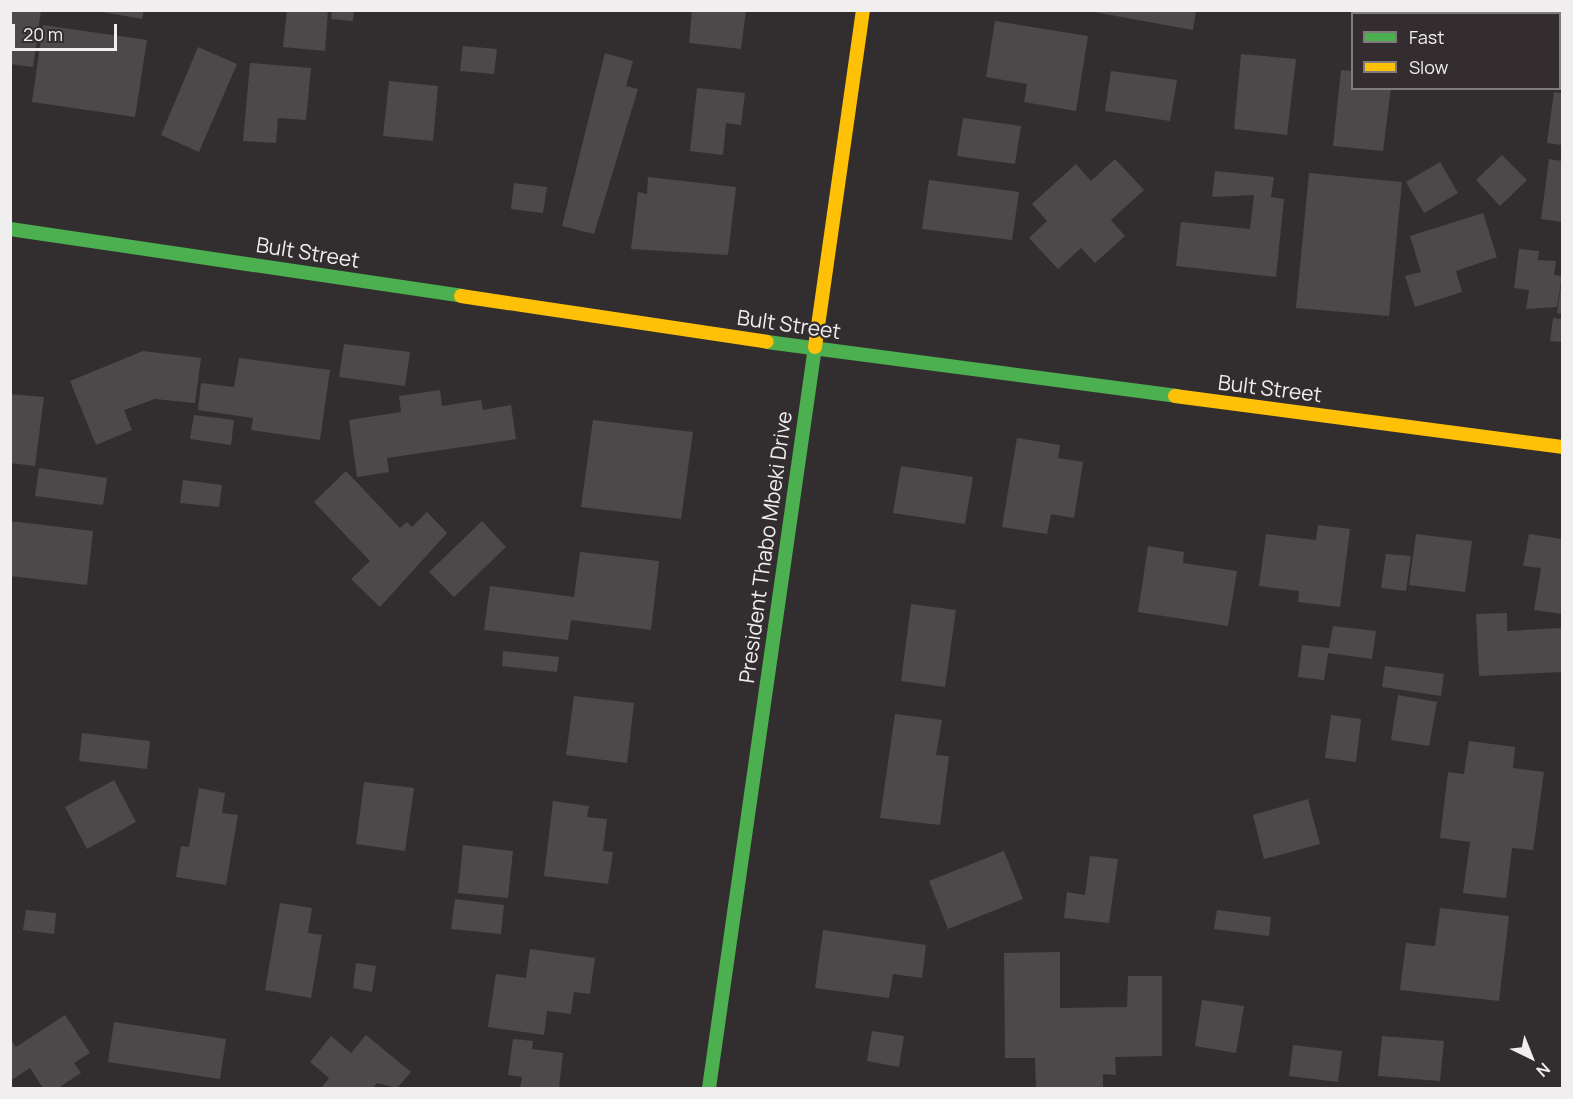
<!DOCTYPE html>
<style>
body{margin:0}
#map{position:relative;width:1573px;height:1099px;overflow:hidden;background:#322e30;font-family:Manrope,sans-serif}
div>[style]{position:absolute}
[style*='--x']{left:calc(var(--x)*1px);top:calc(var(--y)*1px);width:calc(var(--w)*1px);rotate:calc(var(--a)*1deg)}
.building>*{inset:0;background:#4c494a}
.fast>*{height:14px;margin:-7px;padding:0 7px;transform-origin:7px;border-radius:7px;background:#4caf50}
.slow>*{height:14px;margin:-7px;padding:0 7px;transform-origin:7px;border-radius:7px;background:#ffc107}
span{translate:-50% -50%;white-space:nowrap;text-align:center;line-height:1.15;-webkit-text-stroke:4.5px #332d30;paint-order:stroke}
.street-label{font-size:21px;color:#f1eef0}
.frame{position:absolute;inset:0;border:12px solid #f1eef0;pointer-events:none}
.legend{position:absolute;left:1351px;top:12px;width:210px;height:78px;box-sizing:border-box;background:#332d30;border:2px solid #7f7a7d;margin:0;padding:8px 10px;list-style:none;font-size:18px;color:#f1eef0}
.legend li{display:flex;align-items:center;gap:12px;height:30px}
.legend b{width:30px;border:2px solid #7f7a7d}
.north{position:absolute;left:1501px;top:1027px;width:60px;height:60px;-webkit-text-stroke:4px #332d30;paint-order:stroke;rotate:137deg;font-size:16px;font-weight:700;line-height:24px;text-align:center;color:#f1eef0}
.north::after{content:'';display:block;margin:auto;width:21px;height:27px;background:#f1eef0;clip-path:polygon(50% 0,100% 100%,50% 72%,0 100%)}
.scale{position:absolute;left:12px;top:24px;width:105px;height:27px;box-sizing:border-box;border:3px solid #f1eef0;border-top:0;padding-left:8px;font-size:18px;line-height:21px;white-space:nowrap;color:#f1eef0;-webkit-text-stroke:4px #332d30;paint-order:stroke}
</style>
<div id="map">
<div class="building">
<i style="clip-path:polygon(10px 10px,41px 10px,33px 67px,10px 64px)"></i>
<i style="clip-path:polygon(91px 10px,144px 10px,142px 19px)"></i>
<i style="clip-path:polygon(287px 10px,328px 10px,325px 51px,283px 47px)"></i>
<i style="clip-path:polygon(332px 10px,354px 10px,353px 21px,331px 19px)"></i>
<i style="clip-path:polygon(692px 10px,746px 10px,741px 49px,689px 43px)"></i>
<i style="clip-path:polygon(1083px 10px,1196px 10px,1193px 30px)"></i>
<i style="clip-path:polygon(995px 21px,1088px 36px,1076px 111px,1024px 102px,1027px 84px,986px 77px)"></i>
<i style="clip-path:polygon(43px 25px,147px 40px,135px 117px,32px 102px)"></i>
<i style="clip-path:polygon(463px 46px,497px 49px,494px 74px,460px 71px)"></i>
<i style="clip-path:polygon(198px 47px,237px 64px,199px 152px,161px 135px)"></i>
<i style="clip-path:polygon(605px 53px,633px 61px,626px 86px,638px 89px,594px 234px,562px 226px)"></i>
<i style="clip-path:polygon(1241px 54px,1296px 59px,1287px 135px,1234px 129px)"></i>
<i style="clip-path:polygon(250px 63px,311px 68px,306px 120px,278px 118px,276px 143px,243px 141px)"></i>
<i style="clip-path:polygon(1341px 70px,1352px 71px,1352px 88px,1391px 88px,1383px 151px,1333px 146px)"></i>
<i style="clip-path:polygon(1111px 71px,1177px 80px,1170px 121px,1105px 111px)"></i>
<i style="clip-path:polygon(389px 81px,438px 86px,433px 141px,383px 136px)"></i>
<i style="clip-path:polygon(697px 88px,745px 93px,741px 125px,726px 123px,723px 155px,690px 151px)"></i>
<i style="clip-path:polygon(1554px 92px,1562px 93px,1562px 145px,1547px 143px)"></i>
<i style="clip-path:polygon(963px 118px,1021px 126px,1015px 164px,957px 156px)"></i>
<i style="clip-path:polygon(1502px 155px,1527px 180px,1500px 206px,1476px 180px)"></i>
<i style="clip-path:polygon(1115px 159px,1144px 190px,1111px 220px,1125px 236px,1095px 263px,1081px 248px,1058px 269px,1029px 238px,1047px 221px,1032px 204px,1076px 164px,1091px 181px)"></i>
<i style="clip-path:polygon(1549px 159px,1562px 161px,1562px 222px,1541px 219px)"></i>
<i style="clip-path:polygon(1440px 162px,1458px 193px,1424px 213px,1406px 182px)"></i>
<i style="clip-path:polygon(1215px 171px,1274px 177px,1271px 197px,1284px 199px,1276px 277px,1176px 266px,1181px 222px,1250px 229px,1254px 195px,1212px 197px)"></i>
<i style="clip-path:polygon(1309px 173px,1402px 182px,1389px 316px,1296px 308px)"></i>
<i style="clip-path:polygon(648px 177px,736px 187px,728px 255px,631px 249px,638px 192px,647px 194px)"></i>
<i style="clip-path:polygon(929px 180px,1019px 192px,1012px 240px,922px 229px)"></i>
<i style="clip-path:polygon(514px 183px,547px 187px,543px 213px,511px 209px)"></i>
<i style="clip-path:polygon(1483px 213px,1497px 257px,1456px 271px,1462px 292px,1415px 307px,1405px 276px,1421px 272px,1410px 236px)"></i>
<i style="clip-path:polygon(1519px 249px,1539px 251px,1538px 260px,1556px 261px,1554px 275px,1562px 276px,1557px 307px,1526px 309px,1529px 290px,1514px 288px)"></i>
<i style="clip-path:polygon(1561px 285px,1562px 285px,1562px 314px,1557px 313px)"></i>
<i style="clip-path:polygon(1553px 318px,1562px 319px,1562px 342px,1550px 341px)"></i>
<i style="clip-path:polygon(344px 344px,410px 352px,405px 386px,339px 377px)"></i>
<i style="clip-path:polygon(143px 351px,201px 358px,195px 403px,155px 399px,124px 410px,132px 430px,96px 445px,70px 381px)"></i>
<i style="clip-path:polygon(239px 358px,330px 370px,320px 440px,251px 430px,253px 418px,198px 410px,201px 383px,234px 387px)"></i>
<i style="clip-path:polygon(440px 390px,442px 406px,481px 400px,483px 410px,511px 405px,516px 439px,387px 458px,389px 472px,357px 477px,349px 420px,401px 412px,399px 396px)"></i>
<i style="clip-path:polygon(10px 394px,44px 397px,35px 466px,10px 463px)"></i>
<i style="clip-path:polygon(194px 415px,234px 420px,231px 445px,190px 439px)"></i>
<i style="clip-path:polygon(593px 420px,693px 432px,681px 519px,581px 507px)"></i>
<i style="clip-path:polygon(1017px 438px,1060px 445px,1058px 458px,1083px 462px,1074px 518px,1051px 514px,1047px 534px,1002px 527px)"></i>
<i style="clip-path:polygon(901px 466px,973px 477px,965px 524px,893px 513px)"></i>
<i style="clip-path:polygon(39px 468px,107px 478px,103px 505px,35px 496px)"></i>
<i style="clip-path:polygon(346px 471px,400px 528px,407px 522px,412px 527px,427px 512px,447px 533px,380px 607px,351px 579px,370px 561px,314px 502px)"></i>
<i style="clip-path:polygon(183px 480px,222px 485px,219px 507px,180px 503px)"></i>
<i style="clip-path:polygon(10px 521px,93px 531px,87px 585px,10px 576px)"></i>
<i style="clip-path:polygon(482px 521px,506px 547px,454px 597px,429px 572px)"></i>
<i style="clip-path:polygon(1318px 525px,1350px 529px,1340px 607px,1298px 602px,1299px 591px,1259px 586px,1266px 534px,1316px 540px)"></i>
<i style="clip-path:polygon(1416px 534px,1472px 541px,1465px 592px,1409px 585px)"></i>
<i style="clip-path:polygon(1529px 534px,1562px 539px,1562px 614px,1534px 610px,1541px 568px,1523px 566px)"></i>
<i style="clip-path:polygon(1148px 546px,1184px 552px,1183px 563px,1237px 571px,1228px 626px,1138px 612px)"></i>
<i style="clip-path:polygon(580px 552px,659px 561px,651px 630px,571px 620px,568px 640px,484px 630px,490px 586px,574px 597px)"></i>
<i style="clip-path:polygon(1386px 554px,1411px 556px,1406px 591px,1381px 588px)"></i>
<i style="clip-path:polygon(911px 604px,956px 610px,945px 687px,901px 681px)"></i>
<i style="clip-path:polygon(1507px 613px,1507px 631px,1562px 628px,1562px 672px,1479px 676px,1476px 614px)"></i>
<i style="clip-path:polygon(1333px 626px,1376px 631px,1372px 659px,1328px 653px,1324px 680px,1298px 677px,1302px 645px,1329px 648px)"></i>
<i style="clip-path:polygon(503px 651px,559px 657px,557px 672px,502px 666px)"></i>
<i style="clip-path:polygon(1385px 666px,1444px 674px,1441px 696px,1382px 687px)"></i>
<i style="clip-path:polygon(1398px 695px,1437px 702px,1429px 746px,1391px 740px)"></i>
<i style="clip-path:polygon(574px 696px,634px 703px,627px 763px,566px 755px)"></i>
<i style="clip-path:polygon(895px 714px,942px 720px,936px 755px,949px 756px,940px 825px,880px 818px)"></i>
<i style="clip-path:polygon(1331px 715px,1361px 719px,1356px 762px,1325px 758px)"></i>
<i style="clip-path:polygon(82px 733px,150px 741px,147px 769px,79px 761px)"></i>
<i style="clip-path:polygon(1469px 741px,1515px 747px,1513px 768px,1544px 772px,1533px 850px,1512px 848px,1506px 898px,1463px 893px,1470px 842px,1440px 838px,1448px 772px,1464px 774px)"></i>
<i style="clip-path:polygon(114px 780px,136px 822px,87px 849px,65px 807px)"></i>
<i style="clip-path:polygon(364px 782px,414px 788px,405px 851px,356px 844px)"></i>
<i style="clip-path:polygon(199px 788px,225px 793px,222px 813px,238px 815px,226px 885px,176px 877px,181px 846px,189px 847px)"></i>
<i style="clip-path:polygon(1308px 799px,1320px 844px,1264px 859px,1253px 815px)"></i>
<i style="clip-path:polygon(553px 801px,589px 806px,587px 817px,607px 819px,603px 851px,613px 852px,608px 884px,544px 876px)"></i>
<i style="clip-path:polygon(463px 845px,513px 851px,508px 898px,458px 893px)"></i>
<i style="clip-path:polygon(1004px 851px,1023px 899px,948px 929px,929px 881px)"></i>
<i style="clip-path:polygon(1090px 856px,1118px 859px,1109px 923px,1064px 918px,1067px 892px,1085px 895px)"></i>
<i style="clip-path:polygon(455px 899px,504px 905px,501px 934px,451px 929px)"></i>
<i style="clip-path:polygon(280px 903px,312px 908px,308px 933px,322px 935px,311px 998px,265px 990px)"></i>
<i style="clip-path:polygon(1440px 908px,1509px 916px,1499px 1001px,1400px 990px,1406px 943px,1435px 946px)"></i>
<i style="clip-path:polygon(26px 910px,56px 913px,54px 934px,23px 930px)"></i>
<i style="clip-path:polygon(1217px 910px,1271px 917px,1269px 936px,1214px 929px)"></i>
<i style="clip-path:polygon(823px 930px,926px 945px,922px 978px,893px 974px,889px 998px,815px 988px)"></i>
<i style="clip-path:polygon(530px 949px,595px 958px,590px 994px,574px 992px,571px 1014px,547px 1011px,544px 1035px,488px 1027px,496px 974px,526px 978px)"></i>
<i style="clip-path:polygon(1060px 952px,1060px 1008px,1127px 1007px,1128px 976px,1162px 976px,1162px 1056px,1115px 1057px,1116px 1075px,1103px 1074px,1103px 1088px,1036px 1088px,1035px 1058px,1005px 1058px,1004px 953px)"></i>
<i style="clip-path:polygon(356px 963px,376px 966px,372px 992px,353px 988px)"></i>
<i style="clip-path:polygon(1202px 1000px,1244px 1006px,1236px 1053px,1195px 1046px)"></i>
<i style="clip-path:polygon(65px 1015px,90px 1053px,74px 1063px,81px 1073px,58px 1088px,43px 1088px,30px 1068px,10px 1081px,10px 1038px,16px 1047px)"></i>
<i style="clip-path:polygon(114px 1022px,226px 1039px,220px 1079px,108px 1062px)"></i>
<i style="clip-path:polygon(872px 1031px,904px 1036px,899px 1067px,867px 1061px)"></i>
<i style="clip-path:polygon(366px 1035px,411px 1072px,397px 1088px,377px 1083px,373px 1088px,321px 1088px,329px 1078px,310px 1062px,331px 1036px,351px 1053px)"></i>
<i style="clip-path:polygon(1382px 1036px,1444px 1041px,1440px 1081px,1378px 1076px)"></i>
<i style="clip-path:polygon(513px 1039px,533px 1041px,532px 1049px,563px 1053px,559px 1088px,520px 1088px,522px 1077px,508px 1075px)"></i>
<i style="clip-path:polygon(1293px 1045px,1342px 1051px,1338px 1082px,1289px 1076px)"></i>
</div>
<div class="fast">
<i style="--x:10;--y:229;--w:456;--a:8.4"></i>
<i style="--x:767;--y:342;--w:412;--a:7.5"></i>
<i style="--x:709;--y:1088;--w:749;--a:-81.86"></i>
</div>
<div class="slow">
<i style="--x:461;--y:296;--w:309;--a:8.5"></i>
<i style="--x:815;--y:347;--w:340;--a:-81.9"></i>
<i style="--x:1175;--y:396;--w:390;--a:7.5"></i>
</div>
<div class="street-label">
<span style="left:308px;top:252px;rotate:9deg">Bult Street</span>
<span style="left:789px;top:324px;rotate:8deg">Bult Street</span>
<span style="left:1270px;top:388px;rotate:7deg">Bult Street</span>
<span style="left:765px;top:547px;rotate:-82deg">President Thabo Mbeki Drive</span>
</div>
<div class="frame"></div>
<ul class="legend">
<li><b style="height:8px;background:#4caf50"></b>Fast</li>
<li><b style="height:8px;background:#ffc107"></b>Slow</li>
</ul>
<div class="north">N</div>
<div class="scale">20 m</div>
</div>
